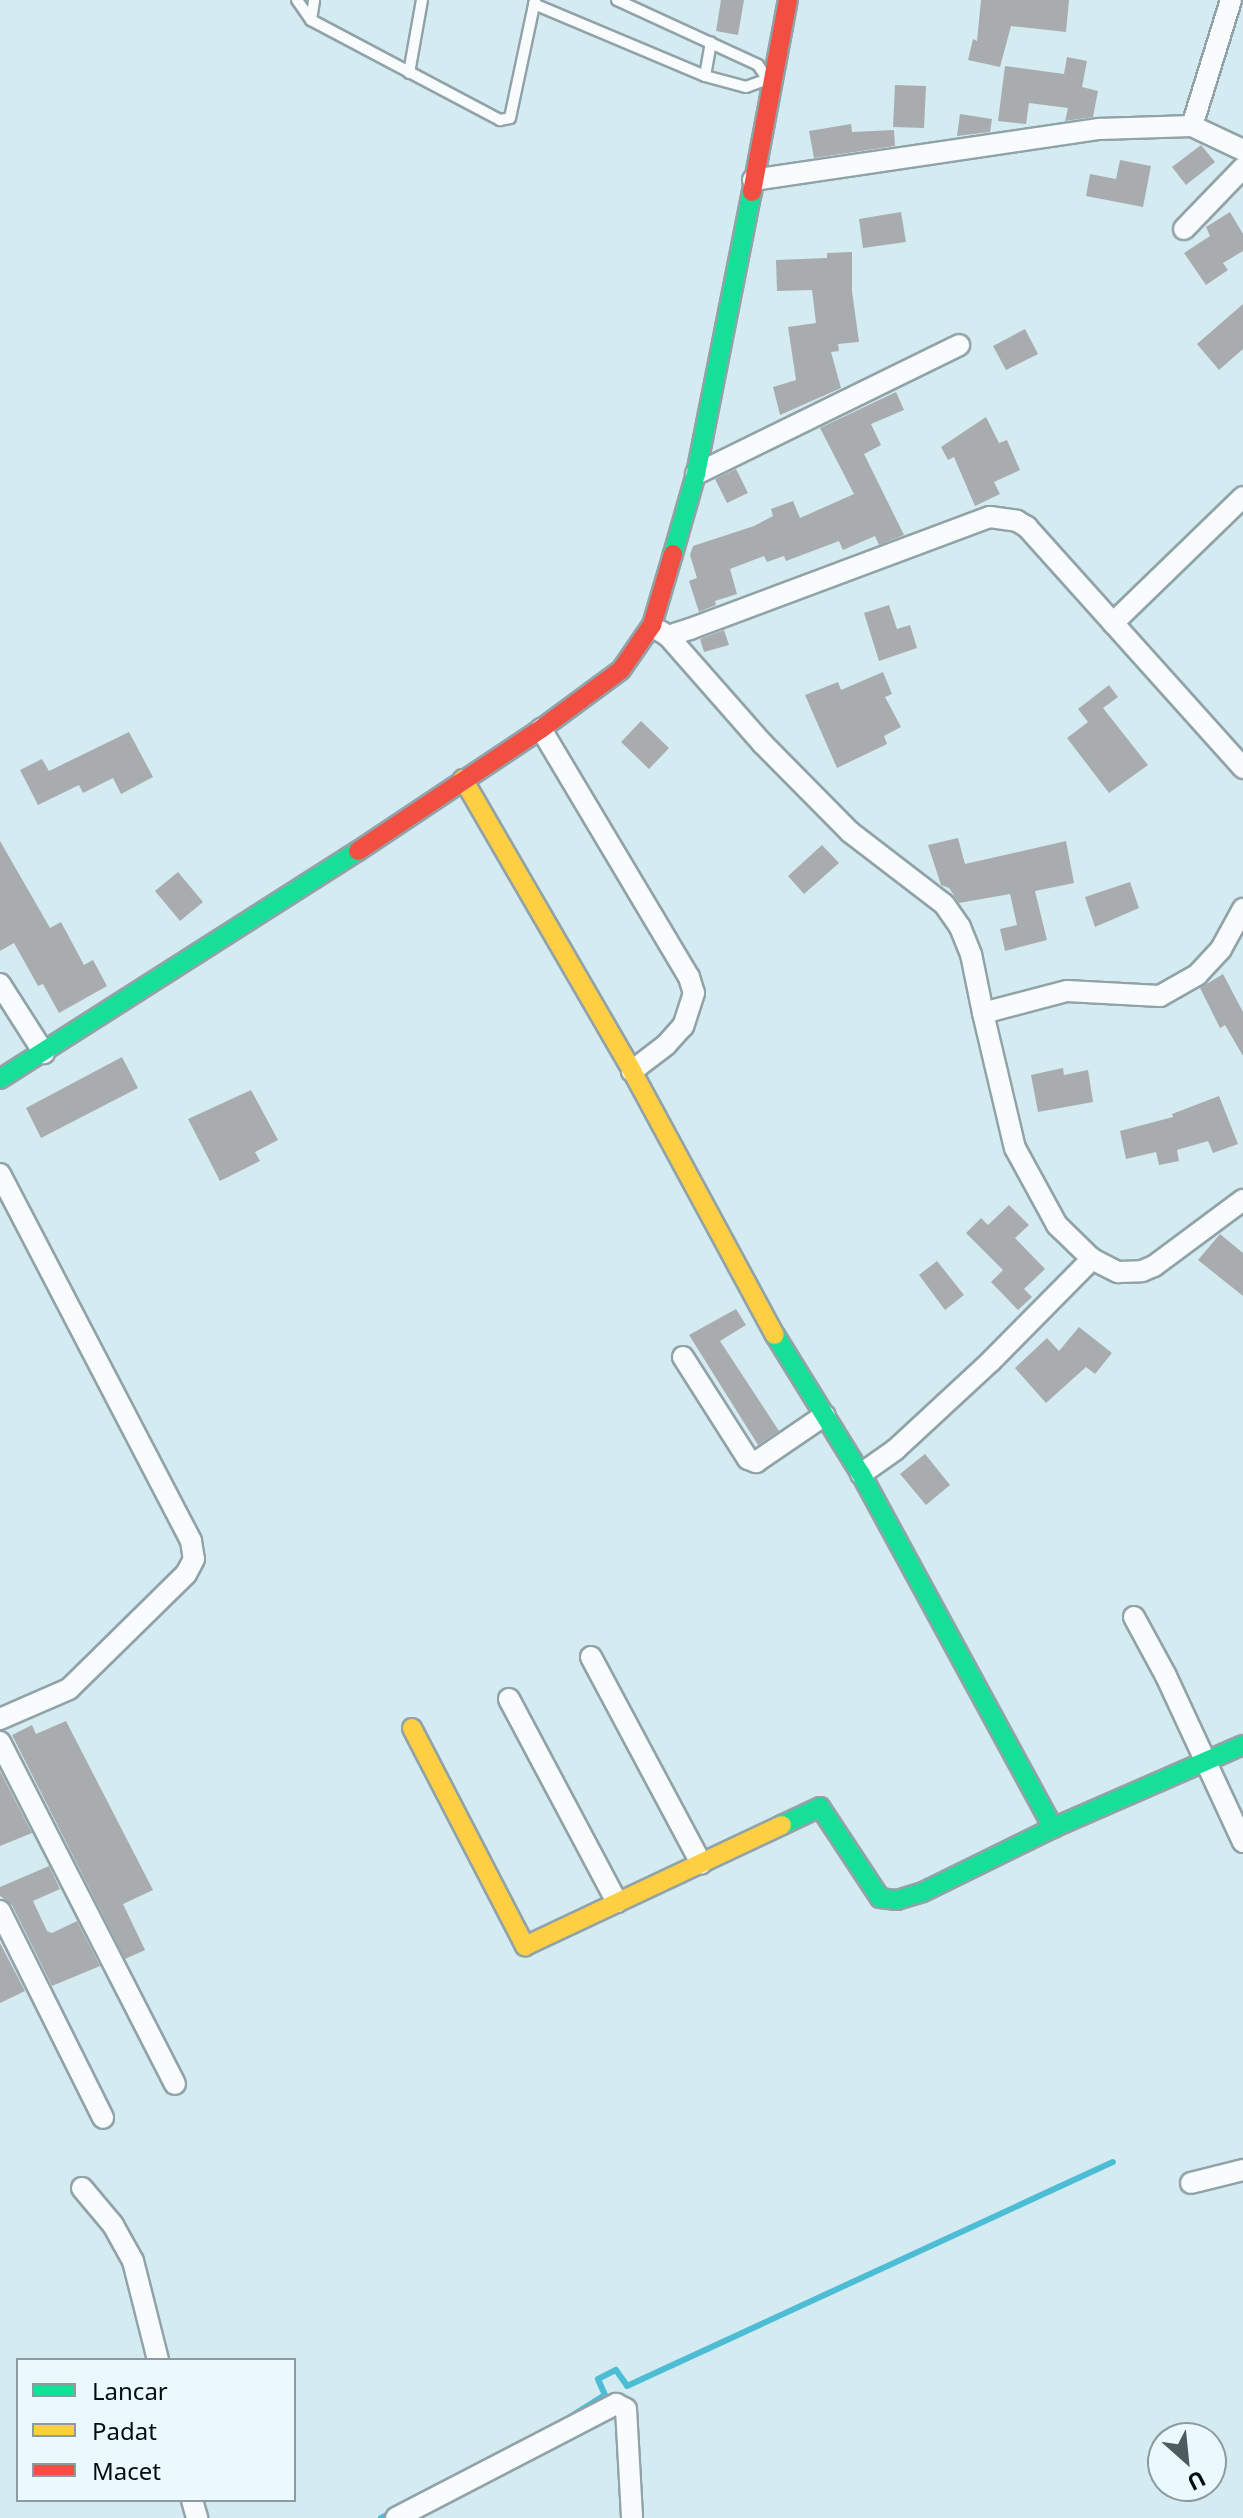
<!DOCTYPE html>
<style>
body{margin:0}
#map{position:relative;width:1243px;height:2518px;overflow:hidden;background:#d4ebf1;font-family:"Noto Sans",sans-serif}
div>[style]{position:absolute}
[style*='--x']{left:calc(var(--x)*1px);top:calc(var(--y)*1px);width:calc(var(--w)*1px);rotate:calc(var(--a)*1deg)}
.stream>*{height:6px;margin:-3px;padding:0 3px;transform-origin:3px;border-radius:3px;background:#4cbdd5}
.building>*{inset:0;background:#a9acaf}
.roads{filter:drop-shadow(2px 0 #91a3a8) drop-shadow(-2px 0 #91a3a8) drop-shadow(0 2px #91a3a8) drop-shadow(0 -2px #91a3a8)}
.lane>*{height:10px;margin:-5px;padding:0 5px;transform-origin:5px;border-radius:5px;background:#f9fcfd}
.street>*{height:20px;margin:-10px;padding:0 10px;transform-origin:10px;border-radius:10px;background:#f9fcfd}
.fast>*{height:18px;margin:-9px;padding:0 9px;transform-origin:9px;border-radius:9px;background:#16e098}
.slow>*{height:18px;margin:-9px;padding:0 9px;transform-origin:9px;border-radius:9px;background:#ffcf43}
.jam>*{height:18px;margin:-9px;padding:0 9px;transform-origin:9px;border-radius:9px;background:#f24e42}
span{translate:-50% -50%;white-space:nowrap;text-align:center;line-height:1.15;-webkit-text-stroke:6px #e9f9fe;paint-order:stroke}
.legend{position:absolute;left:16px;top:2358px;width:280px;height:144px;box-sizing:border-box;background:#e9f9fe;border:2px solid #8d9ba0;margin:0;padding:10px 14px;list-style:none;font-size:24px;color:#020d12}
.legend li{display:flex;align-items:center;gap:16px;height:40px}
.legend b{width:40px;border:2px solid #8d9ba0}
.north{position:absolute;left:1147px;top:2422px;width:80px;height:80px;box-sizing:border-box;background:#e9f9fe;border:2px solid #8d9ba0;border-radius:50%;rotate:153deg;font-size:22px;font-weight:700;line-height:32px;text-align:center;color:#020d12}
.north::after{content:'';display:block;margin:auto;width:28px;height:36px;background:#4c5b60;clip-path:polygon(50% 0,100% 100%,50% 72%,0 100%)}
</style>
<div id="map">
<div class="stream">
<i style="--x:565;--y:2420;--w:47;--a:-32"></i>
<i style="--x:605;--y:2395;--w:17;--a:-114"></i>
<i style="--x:598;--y:2379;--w:20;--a:-27"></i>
<i style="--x:616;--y:2370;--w:19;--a:55"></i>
<i style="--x:627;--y:2386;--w:535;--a:-24.75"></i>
<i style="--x:381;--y:2518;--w:13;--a:-27"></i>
</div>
<div class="building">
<i style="clip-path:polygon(721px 0,744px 0,738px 35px,716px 31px)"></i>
<i style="clip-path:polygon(981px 0,1069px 0,1066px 32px,1011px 26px,1000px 67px,968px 60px,973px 39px,977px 41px)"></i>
<i style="clip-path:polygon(1067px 57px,1087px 61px,1082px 87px,1098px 91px,1093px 117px,1065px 121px,1068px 108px,1029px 103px,1026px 124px,998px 121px,1005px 66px,1064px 74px)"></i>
<i style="clip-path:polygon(895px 85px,926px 86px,924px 128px,893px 127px)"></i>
<i style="clip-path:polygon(960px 114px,992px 119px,990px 132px,957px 136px)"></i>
<i style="clip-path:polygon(851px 124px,852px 132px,894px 130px,895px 146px,814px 158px,809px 131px)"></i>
<i style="clip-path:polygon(1201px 145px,1215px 162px,1186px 185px,1172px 167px)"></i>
<i style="clip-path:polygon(1120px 160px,1151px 166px,1143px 207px,1086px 196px,1090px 174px,1116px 179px)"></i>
<i style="clip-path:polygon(901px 212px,906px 242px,863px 248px,859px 219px)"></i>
<i style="clip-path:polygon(1230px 212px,1243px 234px,1243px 251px,1223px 263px,1228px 270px,1206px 285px,1184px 253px,1210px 236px,1206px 227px)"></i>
<i style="clip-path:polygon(852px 252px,852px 291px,859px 342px,838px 344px,839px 351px,831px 352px,841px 388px,780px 415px,773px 387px,796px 380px,788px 327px,816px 323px,812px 290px,777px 291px,776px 260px,827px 258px,827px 253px)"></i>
<i style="clip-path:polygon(1243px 304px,1243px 349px,1219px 370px,1197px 344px)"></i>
<i style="clip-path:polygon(1025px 329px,1038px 354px,1006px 370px,993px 346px)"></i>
<i style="clip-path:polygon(896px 392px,904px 410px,871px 424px,881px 445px,864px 454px,904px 535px,879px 545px,875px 536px,843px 550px,839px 541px,786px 561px,784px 556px,767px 562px,764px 556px,730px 569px,737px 594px,715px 601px,716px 605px,699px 612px,689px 581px,697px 578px,690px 555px,693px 546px,754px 526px,773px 516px,771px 509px,793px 501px,800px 518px,854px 494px,820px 428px)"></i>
<i style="clip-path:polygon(986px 417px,999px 443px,1007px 440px,1020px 470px,994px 482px,1000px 494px,975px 506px,954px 457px,948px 460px,941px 447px)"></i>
<i style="clip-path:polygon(736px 469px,748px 493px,727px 503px,715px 479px)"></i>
<i style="clip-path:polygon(889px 605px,897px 629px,910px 625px,917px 648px,879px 661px,864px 613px)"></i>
<i style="clip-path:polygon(724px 630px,729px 645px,704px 652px,700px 639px)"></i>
<i style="clip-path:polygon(883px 672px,892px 694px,885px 697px,901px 727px,884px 736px,887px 744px,837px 768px,805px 695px,838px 682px,841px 690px)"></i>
<i style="clip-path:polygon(1109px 685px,1118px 697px,1103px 708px,1148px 765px,1109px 793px,1067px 738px,1088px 722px,1078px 709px)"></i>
<i style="clip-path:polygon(641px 721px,669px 748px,649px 769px,621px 742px)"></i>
<i style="clip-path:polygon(129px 732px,153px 777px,121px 794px,113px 778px,83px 793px,79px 785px,38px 805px,20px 770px,42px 759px,49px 771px)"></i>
<i style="clip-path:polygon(958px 838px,965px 864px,1066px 841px,1074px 883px,1035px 891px,1047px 940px,1005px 951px,1000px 929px,1017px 925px,1010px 894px,959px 903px,949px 888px,941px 885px,928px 845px)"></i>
<i style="clip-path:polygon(0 841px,50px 928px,61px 922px,84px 965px,93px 960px,107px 986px,59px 1013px,43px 984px,38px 986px,14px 943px,0 951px)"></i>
<i style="clip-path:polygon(822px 845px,839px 863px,804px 894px,788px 876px)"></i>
<i style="clip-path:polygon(178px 872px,203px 902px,180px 921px,155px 891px)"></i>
<i style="clip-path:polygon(1130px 882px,1139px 908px,1095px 927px,1085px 897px)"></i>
<i style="clip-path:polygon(1223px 974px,1243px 1012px,1243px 1056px,1225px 1025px,1220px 1028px,1200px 988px)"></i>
<i style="clip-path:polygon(122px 1057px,138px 1088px,41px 1138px,26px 1108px)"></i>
<i style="clip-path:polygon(1063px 1068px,1064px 1075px,1088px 1070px,1093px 1102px,1038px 1112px,1031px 1075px)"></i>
<i style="clip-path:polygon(251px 1090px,278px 1140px,255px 1152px,260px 1161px,220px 1181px,188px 1119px)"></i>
<i style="clip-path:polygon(1219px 1096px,1238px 1144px,1213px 1153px,1208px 1141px,1177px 1150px,1179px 1161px,1159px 1165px,1156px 1152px,1126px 1159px,1120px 1131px,1173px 1117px,1172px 1114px)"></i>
<i style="clip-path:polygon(1009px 1205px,1029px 1225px,1015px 1238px,1045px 1269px,1024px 1289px,1032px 1297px,1018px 1310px,991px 1282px,1003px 1270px,966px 1233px,981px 1218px,988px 1225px)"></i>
<i style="clip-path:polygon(1220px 1234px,1243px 1253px,1243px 1296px,1198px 1260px)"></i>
<i style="clip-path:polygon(937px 1261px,964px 1295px,945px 1310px,919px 1275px)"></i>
<i style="clip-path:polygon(736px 1309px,746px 1325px,720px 1341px,779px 1431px,758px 1445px,689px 1335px)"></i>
<i style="clip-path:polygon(1079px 1327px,1112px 1353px,1095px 1374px,1086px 1367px,1046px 1403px,1015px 1368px,1047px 1338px,1059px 1351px)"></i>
<i style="clip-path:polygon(925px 1454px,950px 1485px,926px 1505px,900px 1474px)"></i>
<i style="clip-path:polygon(66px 1721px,153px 1890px,123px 1904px,145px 1950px,125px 1959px,12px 1735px,32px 1725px,36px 1734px)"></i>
<i style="clip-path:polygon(0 1771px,32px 1833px,0 1846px)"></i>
<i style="clip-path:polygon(49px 1866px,60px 1889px,33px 1901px,47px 1931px,52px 1933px,77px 1921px,100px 1966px,52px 1986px,12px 1905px,0 1896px,0 1887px)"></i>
<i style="clip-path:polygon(0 1943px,25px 1991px,0 2003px)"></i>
</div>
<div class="roads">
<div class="lane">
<i style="--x:297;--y:0;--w:24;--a:55"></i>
<i style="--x:311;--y:20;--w:214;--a:27.9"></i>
<i style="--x:500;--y:120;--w:10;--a:-11"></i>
<i style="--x:510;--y:118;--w:121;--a:-78"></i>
<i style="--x:617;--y:0;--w:155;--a:24.7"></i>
<i style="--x:758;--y:65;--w:14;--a:56"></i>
<i style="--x:534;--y:4;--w:186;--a:22.8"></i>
<i style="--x:705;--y:76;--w:42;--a:15"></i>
<i style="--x:746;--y:87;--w:23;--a:-20"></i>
<i style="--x:311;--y:20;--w:20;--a:-81"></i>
<i style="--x:409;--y:73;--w:74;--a:-79.9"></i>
<i style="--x:705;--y:76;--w:34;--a:-80"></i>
</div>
<div class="street">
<i style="--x:1192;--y:126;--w:132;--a:-72.8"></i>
<i style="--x:753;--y:180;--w:350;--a:-8.4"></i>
<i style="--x:1099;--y:129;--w:93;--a:-1.8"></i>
<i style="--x:1192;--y:126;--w:56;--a:25.2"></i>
<i style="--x:1184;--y:229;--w:85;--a:-46"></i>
<i style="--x:696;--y:474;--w:293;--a:-26.1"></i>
<i style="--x:1113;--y:623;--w:181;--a:-44.1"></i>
<i style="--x:660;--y:631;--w:9;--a:32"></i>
<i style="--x:668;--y:636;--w:23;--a:-18"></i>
<i style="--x:690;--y:629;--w:320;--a:-20.5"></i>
<i style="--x:990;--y:517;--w:27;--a:8"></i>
<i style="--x:1017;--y:521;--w:12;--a:31"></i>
<i style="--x:1027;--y:527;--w:324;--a:48.1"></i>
<i style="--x:668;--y:636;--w:142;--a:48.7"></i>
<i style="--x:762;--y:743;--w:125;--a:45.3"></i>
<i style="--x:850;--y:832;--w:118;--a:37.5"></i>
<i style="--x:944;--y:904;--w:28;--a:55"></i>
<i style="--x:960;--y:927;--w:29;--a:68"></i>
<i style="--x:971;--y:954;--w:60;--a:78.5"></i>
<i style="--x:983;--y:1013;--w:87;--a:-14.7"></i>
<i style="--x:1067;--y:991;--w:93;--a:3.1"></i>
<i style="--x:1160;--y:996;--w:43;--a:-29.6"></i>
<i style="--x:1197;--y:975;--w:35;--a:-47"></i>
<i style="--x:1221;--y:949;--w:46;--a:-61.2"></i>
<i style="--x:541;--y:729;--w:289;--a:59.2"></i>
<i style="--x:689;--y:977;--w:17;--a:73"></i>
<i style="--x:694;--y:993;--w:35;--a:108"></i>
<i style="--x:683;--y:1026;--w:25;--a:132"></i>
<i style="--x:666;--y:1045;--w:43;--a:142.6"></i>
<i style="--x:0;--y:984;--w:82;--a:57.5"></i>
<i style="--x:983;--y:1013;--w:139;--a:76.7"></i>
<i style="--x:1015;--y:1148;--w:88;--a:61.4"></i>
<i style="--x:1057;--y:1225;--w:49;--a:44.2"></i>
<i style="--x:1092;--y:1259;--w:29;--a:27"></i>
<i style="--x:1118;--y:1272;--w:24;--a:-2"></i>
<i style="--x:1142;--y:1271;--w:13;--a:-23"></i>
<i style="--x:1154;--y:1266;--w:111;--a:-36.6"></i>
<i style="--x:0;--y:1174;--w:414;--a:62.5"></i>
<i style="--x:191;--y:1541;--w:18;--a:81"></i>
<i style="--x:194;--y:1559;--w:17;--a:118"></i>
<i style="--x:186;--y:1574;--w:164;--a:135.5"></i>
<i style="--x:69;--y:1689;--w:75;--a:156.5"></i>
<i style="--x:683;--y:1357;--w:121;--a:57.5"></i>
<i style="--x:748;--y:1459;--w:9;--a:21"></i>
<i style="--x:756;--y:1462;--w:83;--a:-34.3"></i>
<i style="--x:861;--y:1474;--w:42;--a:-35.2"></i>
<i style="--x:895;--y:1450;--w:131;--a:-42.8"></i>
<i style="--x:991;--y:1361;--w:144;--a:-45.3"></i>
<i style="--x:1134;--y:1617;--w:67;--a:61.5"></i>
<i style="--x:1166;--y:1676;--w:183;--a:65.1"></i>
<i style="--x:591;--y:1657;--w:234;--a:61.9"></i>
<i style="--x:509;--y:1699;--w:230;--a:62"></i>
<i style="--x:0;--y:1742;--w:384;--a:62.9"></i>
<i style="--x:0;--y:1911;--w:231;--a:63.5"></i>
<i style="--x:1191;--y:2183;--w:54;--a:-14"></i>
<i style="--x:82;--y:2188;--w:48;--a:50"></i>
<i style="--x:113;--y:2225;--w:41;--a:60.9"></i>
<i style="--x:133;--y:2261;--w:102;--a:75.8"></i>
<i style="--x:192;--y:2500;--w:19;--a:74"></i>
<i style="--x:396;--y:2518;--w:248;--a:-27.4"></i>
<i style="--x:616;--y:2404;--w:11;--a:27"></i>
<i style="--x:626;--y:2409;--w:109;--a:86.8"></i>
</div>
<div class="fast">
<i style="--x:673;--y:554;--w:83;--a:-74"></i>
<i style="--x:696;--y:474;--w:288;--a:-78.8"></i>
<i style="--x:0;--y:1079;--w:424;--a:-32.5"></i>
<i style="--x:775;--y:1335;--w:163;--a:58.3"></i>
<i style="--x:861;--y:1474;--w:403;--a:61.5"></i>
<i style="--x:782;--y:1825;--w:42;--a:-25.3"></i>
<i style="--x:820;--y:1807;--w:109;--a:56.6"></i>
<i style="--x:880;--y:1898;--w:17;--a:7"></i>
<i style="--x:897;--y:1900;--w:27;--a:-17"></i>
<i style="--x:923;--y:1892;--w:145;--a:-26.2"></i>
<i style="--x:1053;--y:1828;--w:207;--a:-23.6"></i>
</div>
<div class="slow">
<i style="--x:463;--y:779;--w:337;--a:59.9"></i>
<i style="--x:632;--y:1071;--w:300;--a:61.6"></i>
<i style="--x:412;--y:1728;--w:246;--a:62.6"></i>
<i style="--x:525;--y:1946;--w:284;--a:-25.2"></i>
</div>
<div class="jam">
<i style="--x:752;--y:192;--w:195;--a:-79.4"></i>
<i style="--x:358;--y:851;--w:220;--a:-33.7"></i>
<i style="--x:541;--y:729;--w:99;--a:-36.4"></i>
<i style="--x:621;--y:670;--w:55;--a:-55.4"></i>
<i style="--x:652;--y:625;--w:74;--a:-73.5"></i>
</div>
</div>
<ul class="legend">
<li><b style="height:10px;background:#16e098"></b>Lancar</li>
<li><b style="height:10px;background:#ffcf43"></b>Padat</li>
<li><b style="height:10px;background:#f24e42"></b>Macet</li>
</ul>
<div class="north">U</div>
</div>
